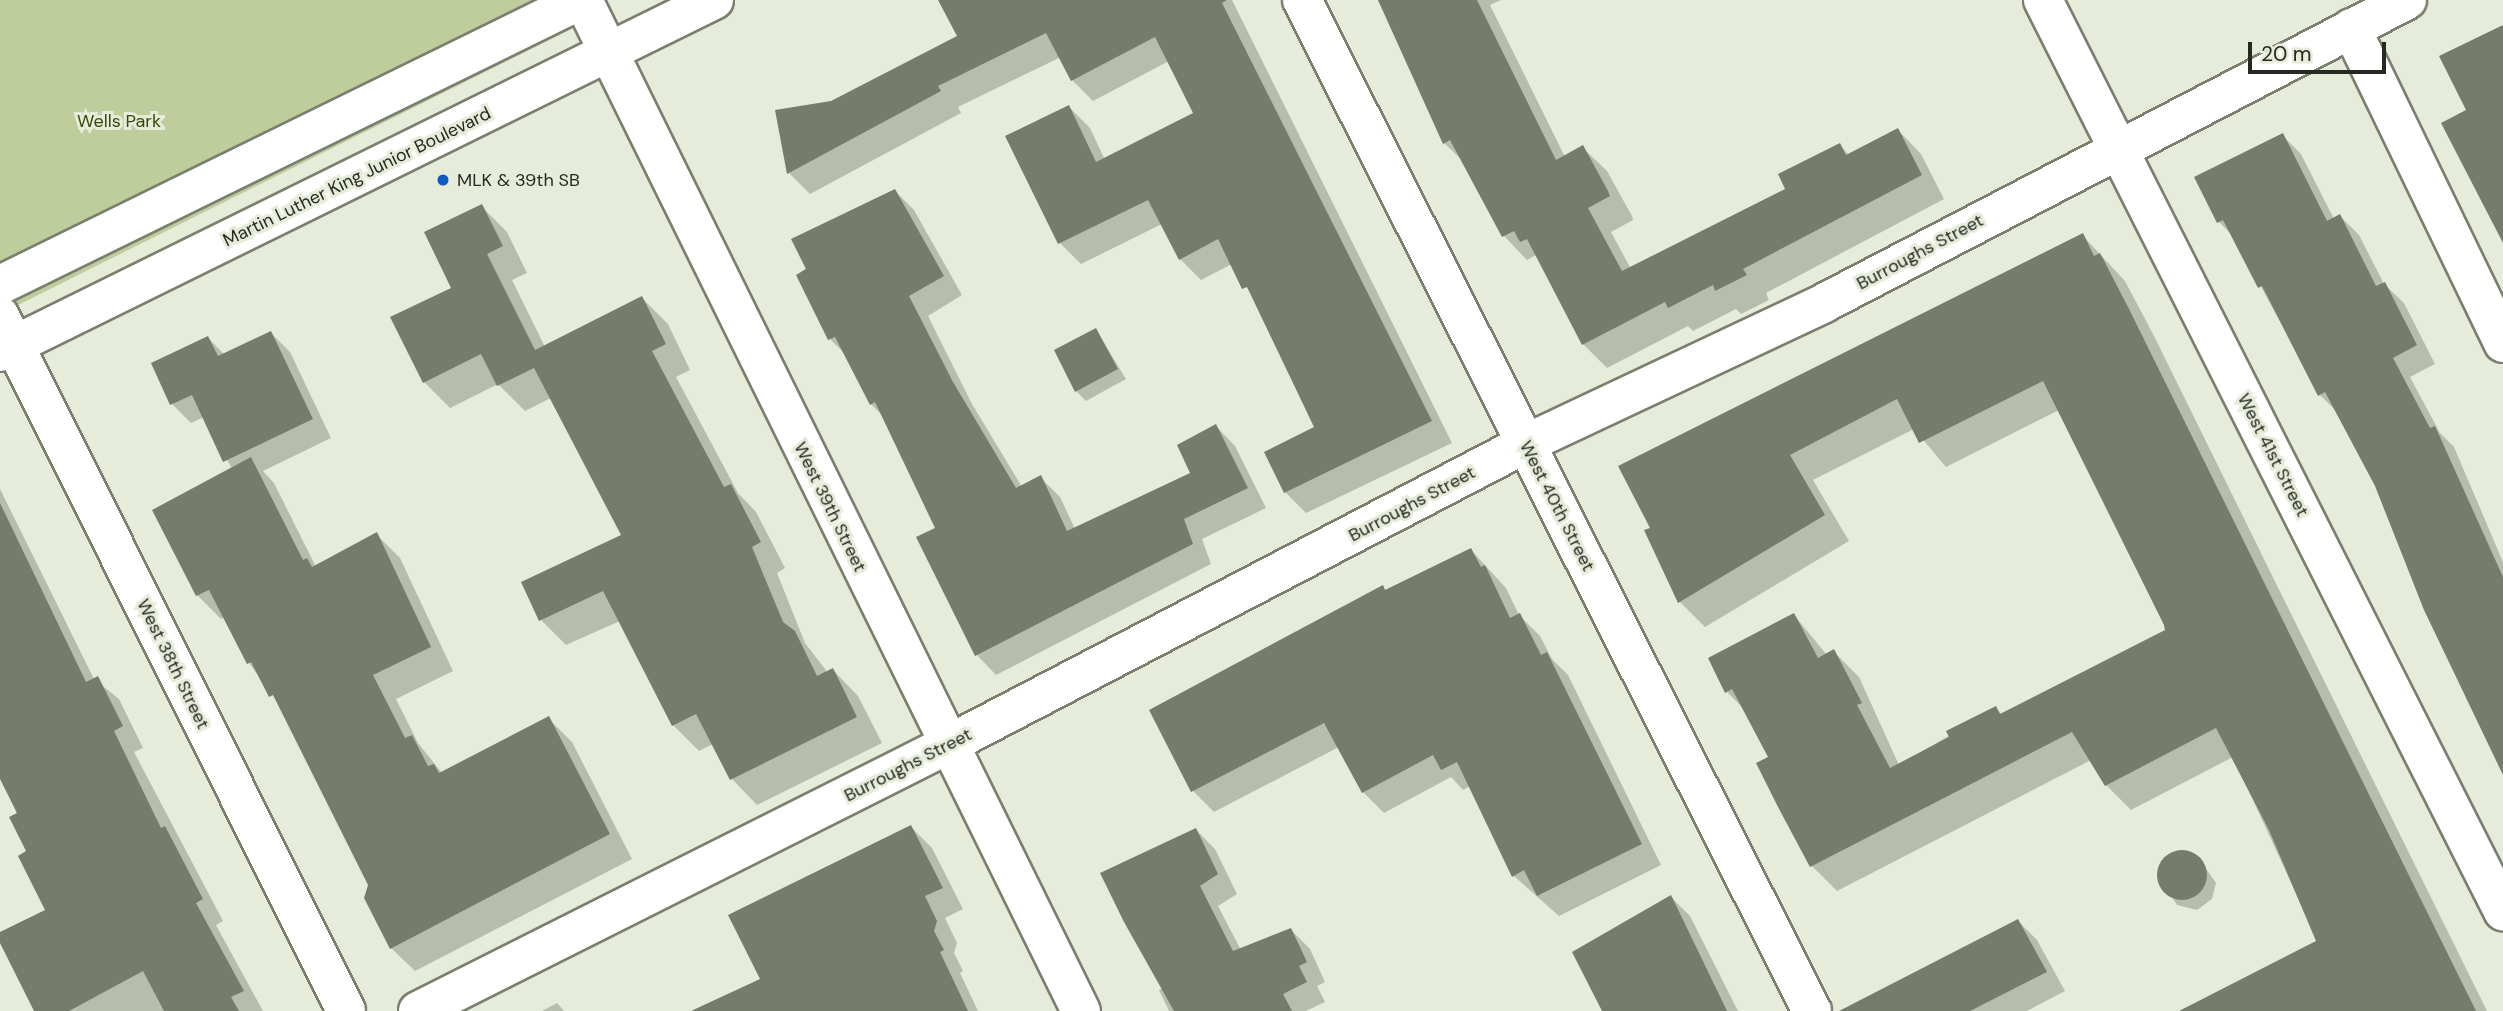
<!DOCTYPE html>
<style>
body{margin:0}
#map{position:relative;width:2503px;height:1011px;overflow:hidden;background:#e6ecd9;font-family:"DM Sans",sans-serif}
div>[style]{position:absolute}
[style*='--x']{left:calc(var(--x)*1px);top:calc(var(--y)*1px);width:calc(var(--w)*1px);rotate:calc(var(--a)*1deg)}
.green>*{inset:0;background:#becd9b}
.shadow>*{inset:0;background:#0003}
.building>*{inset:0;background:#767b6a}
.round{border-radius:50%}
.roads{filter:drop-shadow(2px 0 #7a7f6e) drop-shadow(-2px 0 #7a7f6e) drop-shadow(0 2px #7a7f6e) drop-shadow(0 -2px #7a7f6e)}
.minor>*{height:38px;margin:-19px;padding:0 19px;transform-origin:19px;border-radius:19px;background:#fff}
.major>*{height:38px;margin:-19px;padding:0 19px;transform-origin:19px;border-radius:19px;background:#fff}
.dots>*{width:19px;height:19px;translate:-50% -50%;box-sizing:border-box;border:4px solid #e6ecd9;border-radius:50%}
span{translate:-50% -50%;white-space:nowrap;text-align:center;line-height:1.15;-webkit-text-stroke:6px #e6ecd9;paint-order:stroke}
.park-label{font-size:18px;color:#3a4806}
.street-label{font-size:18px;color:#262922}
.poi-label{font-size:18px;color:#262922}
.left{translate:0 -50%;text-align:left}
.scale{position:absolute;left:2248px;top:42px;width:138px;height:32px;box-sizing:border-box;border:4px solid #262922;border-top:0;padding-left:9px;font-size:21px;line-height:24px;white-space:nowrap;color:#262922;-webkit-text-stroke:5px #e6ecd9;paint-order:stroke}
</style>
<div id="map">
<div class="green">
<i style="clip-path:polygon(0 0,554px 0,569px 30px,8px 310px,0 295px)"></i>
</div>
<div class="shadow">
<i style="clip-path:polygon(942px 0,1232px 0,1452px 443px,1306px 513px,1285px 492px,1316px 428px,1255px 299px,1232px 264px,1201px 280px,1180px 259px,1162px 224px,1081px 264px,1060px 243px,1069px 107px,1090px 128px,1105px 160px,1195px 114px,1169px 61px,1093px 101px,1072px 80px,1061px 57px,958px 107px,961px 113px,810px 194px,789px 173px,831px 102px,959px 37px)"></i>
<i style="clip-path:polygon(1378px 0,1501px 0,1490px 5px,1565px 157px,1583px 148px,1607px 171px,1632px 216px,1633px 220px,1611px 232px,1631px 269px,1788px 190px,1840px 145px,1849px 155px,1898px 130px,1921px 154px,1944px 199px,1766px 293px,1769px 300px,1741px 314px,1736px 309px,1693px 331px,1688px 326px,1607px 368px,1583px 344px,1536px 255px,1527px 260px,1504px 236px,1464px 162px,1444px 143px)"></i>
<i style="clip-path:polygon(2282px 135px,2301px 154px,2334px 219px,2340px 216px,2359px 235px,2384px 284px,2404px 303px,2435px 364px,2410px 377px,2440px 433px,2454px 447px,2503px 562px,2503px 768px,2376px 485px,2338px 413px,2320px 395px,2234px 237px,2219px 222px)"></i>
<i style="clip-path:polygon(895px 191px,914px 210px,962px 295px,928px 316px,972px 404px,1022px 487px,1041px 478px,1060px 497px,1075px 529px,1193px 474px,1216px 426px,1235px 446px,1266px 508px,1202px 539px,1211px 564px,996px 675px,977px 655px,919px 537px,937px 528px,885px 418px,871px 404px,847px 356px,830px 339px,798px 275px)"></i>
<i style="clip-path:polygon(481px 206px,507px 232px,527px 273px,512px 280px,545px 347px,642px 298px,668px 324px,690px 370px,676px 377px,738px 493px,756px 512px,785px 568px,777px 573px,805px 643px,828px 673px,833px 670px,858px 696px,882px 743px,757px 805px,732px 779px,713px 744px,699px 751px,673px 725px,620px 621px,566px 645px,541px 620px,623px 536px,551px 398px,525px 411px,498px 384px,450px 408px,424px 382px)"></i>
<i style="clip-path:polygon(2083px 236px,2125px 281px,2153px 334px,2487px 1011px,2217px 1011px,2318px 941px,2233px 757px,2131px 810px,2106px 785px,2091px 760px,1837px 891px,1812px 866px,1758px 764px,1771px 758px,1746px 711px,1727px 692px,1794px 615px,1827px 655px,1834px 652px,1859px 677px,1899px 765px,1996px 708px,2002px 715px,2168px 630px,2059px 410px,1946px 467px,1914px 429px,1813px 480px,1849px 541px,1705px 627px,1680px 602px,1647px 531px)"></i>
<i style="clip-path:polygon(1096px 330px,1126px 379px,1086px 401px,1076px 391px)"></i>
<i style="clip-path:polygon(271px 333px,290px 352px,331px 438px,263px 471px,274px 483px,316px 567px,376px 534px,400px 558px,453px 671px,396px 699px,418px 743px,442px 773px,548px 718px,572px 742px,632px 859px,415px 971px,391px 948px,370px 884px,282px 707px,249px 663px,225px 617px,221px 619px,197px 595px,232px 469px,204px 417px,191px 423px,172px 404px,208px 338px,225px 355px)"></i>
<i style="clip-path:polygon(0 489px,94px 679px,119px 699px,143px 748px,134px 752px,223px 921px,216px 925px,263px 1011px,36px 1011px,0 940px,0 934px,47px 911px,0 760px)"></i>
<i style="clip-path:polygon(1471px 550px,1506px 588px,1519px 615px,1540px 636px,1552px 659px,1568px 675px,1661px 865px,1559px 916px,1514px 876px,1470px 786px,1463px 790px,1451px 777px,1384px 813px,1363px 792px,1339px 747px,1214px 812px,1193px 791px,1382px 587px,1387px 591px)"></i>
<i style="clip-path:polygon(911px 827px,932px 848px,963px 909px,945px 918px,957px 943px,954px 953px,963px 971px,960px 973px,978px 1011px,733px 1011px)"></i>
<i style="clip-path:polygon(1196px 830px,1215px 849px,1237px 894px,1218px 906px,1241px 950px,1291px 930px,1310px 949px,1325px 982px,1317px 986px,1325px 1002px,1306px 1011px,1169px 1011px,1159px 990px,1163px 988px)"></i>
<i style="clip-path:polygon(2182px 852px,2198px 857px,2216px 883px,2212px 899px,2197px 910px,2177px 905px,2158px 877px,2162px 860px)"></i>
<i style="clip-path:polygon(1671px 897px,1690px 916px,1738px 1011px,1605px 1011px)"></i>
<i style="clip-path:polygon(2018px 921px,2037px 940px,2065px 991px,2027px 1011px,1883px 1011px)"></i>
<i style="clip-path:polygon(557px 1003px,564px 1011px,542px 1011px)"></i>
</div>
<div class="building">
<i style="clip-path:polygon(938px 0,1227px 0,1222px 3px,1432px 421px,1284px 493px,1264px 452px,1314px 427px,1247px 287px,1242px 289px,1218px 239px,1179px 260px,1148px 200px,1058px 244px,1005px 136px,1069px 105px,1096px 162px,1193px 113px,1155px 37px,1071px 81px,1046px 33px,938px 86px,941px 91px,787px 174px,775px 110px,831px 101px,957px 36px)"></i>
<i style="clip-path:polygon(1378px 0,1477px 0,1556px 160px,1583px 145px,1608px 191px,1610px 196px,1588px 208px,1622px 271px,1785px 189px,1778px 174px,1840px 143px,1846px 155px,1898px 128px,1922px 175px,1743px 269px,1747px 275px,1715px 291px,1713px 285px,1668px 308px,1665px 302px,1582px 345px,1527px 239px,1520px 242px,1514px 231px,1502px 237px,1450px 140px,1443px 144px)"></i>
<i style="clip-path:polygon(2503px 25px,2503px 243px,2441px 123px,2466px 110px,2439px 56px)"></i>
<i style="clip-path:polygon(2283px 133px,2327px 221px,2340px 214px,2376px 286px,2385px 282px,2417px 345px,2393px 358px,2430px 428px,2435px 426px,2503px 577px,2503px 775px,2424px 610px,2375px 486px,2325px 392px,2318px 396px,2262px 286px,2258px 288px,2223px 220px,2217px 223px,2194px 177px)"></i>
<i style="clip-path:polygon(895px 189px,944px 276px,909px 296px,953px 382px,1016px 488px,1041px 475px,1067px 531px,1190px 473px,1177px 445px,1216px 424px,1248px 488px,1184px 519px,1193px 544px,975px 656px,916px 537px,935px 528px,875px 402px,870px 405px,835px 337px,828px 340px,796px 275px,806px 269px,791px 239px)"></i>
<i style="clip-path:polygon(482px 204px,503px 246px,487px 254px,535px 350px,642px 296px,666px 344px,652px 351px,724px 487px,731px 484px,761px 542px,752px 547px,783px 622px,795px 631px,817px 676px,833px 668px,857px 717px,730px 780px,696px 714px,672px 726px,603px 591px,539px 621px,521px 582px,621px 535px,534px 368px,497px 386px,481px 354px,423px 383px,390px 317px,451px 288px,424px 232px)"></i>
<i style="clip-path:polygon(2083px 233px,2094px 256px,2100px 253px,2128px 307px,2476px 1011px,2179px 1011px,2316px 941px,2269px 830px,2216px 728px,2105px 786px,2072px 732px,1810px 867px,1778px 807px,1756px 763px,1768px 757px,1732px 689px,1725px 693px,1708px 658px,1794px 613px,1818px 658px,1834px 649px,1862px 703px,1857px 705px,1890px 768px,1949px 737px,1946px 731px,1996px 706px,2000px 714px,2165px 630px,2164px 625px,2043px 381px,1919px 443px,1897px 399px,1790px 455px,1825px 515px,1678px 603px,1644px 530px,1650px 528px,1618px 466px)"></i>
<i style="clip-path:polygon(1096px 328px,1118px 369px,1075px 392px,1054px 350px)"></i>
<i style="clip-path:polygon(271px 331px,313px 419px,223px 462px,192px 395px,170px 405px,151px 363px,208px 336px,218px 356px)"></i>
<i style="clip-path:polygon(251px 457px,303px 560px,307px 558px,312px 567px,377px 532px,431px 647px,373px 675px,405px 738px,412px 735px,428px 766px,434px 764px,439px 773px,549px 716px,610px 834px,390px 949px,364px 898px,368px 885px,273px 695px,269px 697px,251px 662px,247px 664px,209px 590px,196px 596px,152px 510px)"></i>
<i style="clip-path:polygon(0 503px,86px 682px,98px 676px,123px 726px,114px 731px,161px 828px,165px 826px,203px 899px,196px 903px,244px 991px,231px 997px,239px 1011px,164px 1011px,143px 971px,69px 1011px,34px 1011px,0 943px,0 932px,45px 910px,18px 856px,26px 851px,9px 817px,17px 813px,0 779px)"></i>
<i style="clip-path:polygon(1471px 548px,1481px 567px,1485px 565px,1510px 618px,1520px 613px,1541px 655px,1547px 652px,1642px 844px,1537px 896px,1524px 870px,1512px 877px,1457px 762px,1441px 770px,1433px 755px,1362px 793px,1324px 723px,1191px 792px,1149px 710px,1383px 585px,1385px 590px)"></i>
<i style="clip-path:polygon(911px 825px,943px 888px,925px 896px,937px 921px,934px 931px,944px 950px,940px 952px,968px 1011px,691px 1011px,760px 979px,728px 915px)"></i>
<i style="clip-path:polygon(1196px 828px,1218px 874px,1200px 886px,1233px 951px,1291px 928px,1307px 962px,1299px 966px,1307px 982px,1283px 994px,1292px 1011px,1174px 1011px,1124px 922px,1100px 873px)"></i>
<i class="round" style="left:2157px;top:850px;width:50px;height:50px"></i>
<i style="clip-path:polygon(1671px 895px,1727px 1011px,1602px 1011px,1572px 952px)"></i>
<i style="clip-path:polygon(2018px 919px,2047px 972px,1970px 1011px,1839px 1011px)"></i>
</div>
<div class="roads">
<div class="minor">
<i style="--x:583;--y:0;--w:1127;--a:63.78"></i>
<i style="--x:1302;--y:0;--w:1132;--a:63.23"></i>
<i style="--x:2043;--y:0;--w:1021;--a:63.21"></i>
<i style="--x:2351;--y:28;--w:350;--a:64.2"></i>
<i style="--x:0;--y:316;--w:776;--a:63.53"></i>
<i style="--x:418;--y:1011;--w:592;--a:-26.69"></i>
<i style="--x:947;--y:745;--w:652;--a:-27.51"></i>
<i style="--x:1525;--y:444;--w:331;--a:-25.2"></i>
<i style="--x:1824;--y:303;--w:657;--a:-27.46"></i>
</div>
<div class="major">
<i style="--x:0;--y:285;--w:647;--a:-26.13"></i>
<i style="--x:0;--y:352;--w:796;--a:-26.24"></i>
</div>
</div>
<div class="dots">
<i style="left:443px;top:180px;background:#0d5ac4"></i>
</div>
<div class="park-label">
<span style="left:119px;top:121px">Wells Park</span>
</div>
<div class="street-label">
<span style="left:357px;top:177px;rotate:-26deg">Martin Luther King Junior Boulevard</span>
<span style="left:1920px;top:252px;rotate:-28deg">Burroughs Street</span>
<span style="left:2273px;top:455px;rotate:63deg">West 41st Street</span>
<span style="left:1412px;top:504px;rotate:-28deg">Burroughs Street</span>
<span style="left:1557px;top:506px;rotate:63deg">West 40th Street</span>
<span style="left:830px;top:507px;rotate:64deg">West 39th Street</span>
<span style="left:173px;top:664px;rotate:64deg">West 38th Street</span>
<span style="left:908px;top:765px;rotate:-27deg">Burroughs Street</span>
</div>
<div class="poi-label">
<span class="left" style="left:457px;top:180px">MLK &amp; 39th SB</span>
</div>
<div class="scale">20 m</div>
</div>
